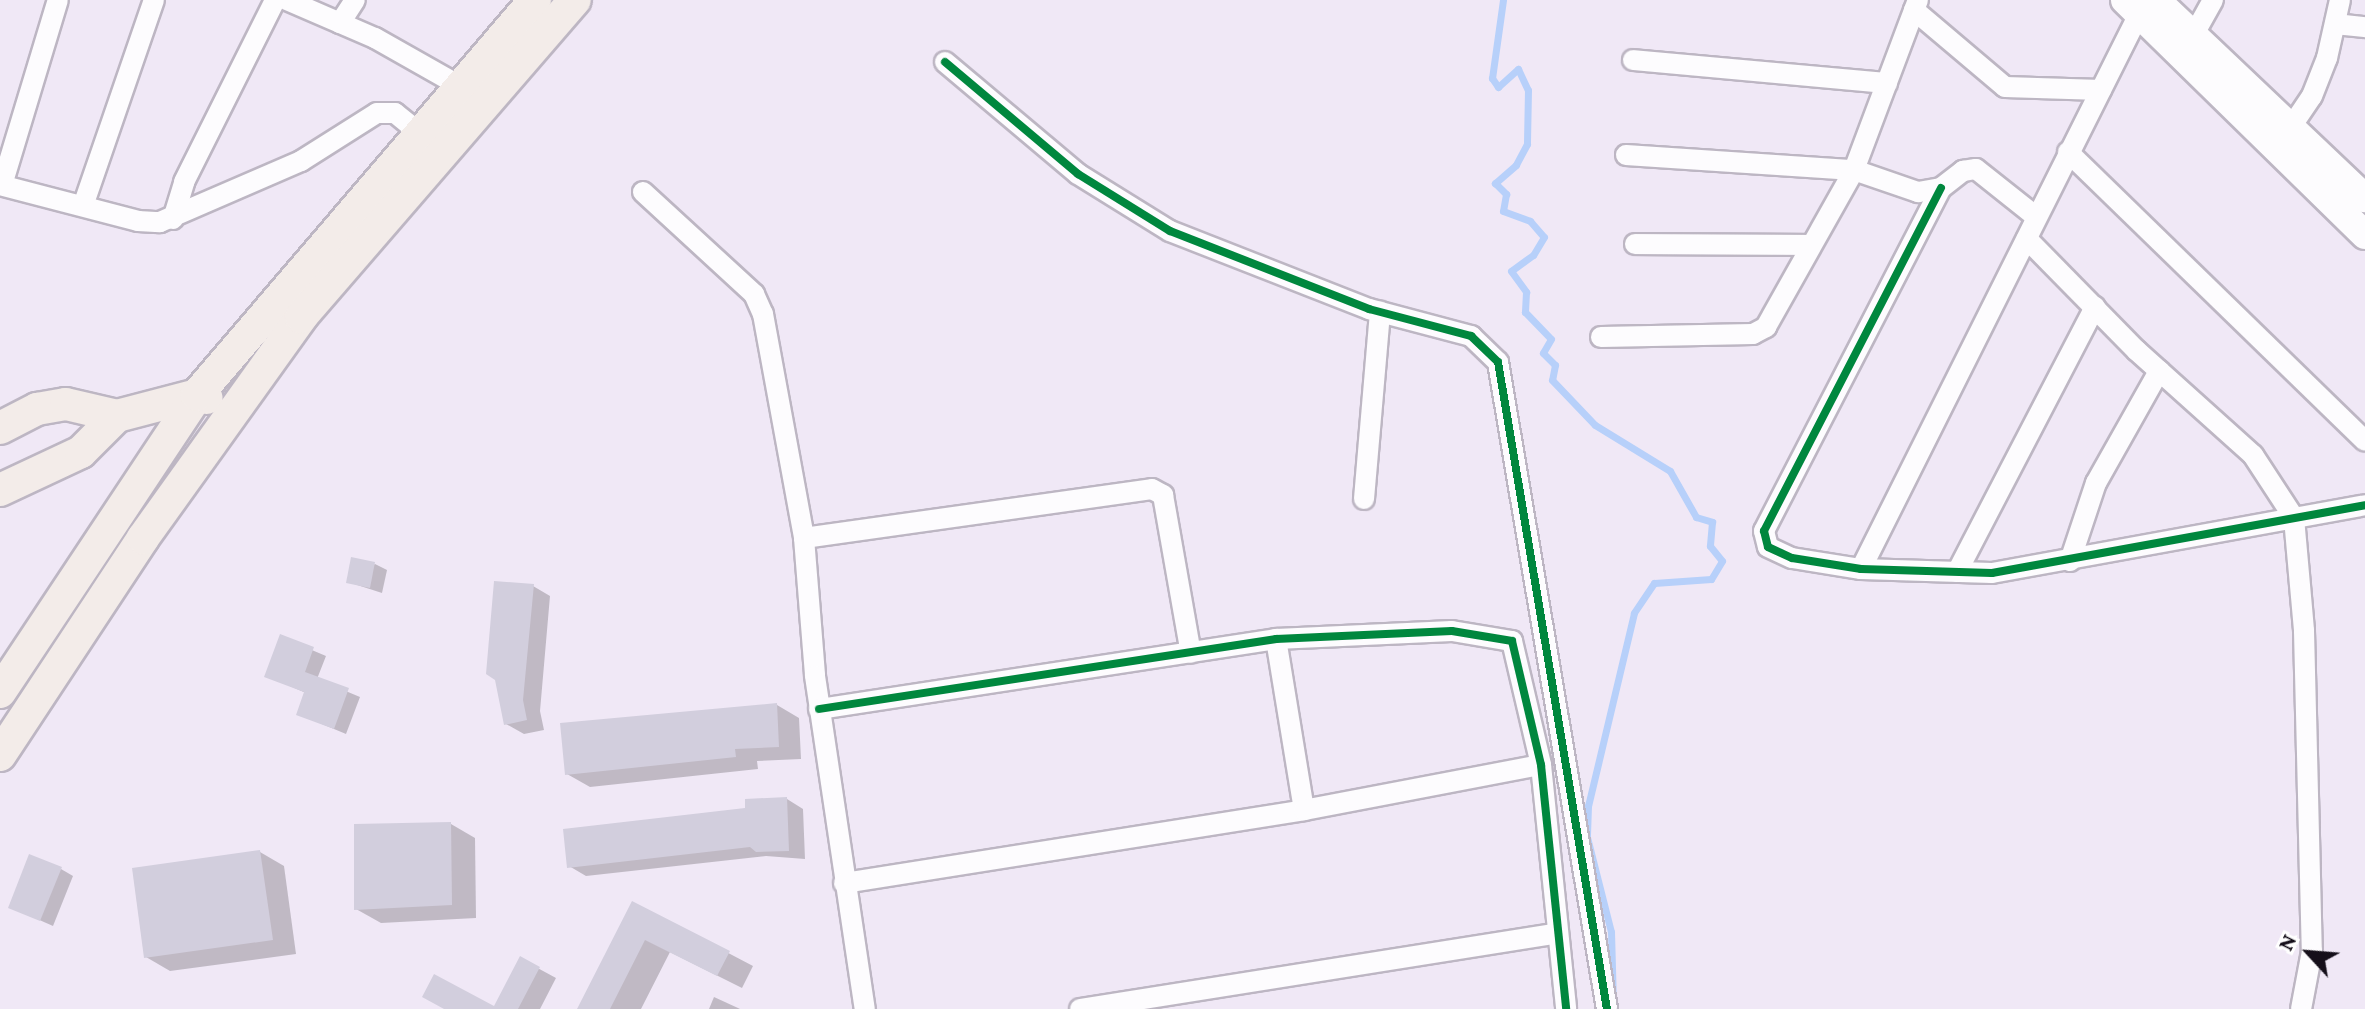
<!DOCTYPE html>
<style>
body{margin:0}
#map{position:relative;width:2365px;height:1009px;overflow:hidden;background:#f0e8f6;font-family:"Crimson Pro",serif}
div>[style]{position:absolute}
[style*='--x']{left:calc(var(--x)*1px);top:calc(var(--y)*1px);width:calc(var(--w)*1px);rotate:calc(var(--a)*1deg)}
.shadow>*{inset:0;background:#0003}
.stream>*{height:7px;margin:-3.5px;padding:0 3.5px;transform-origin:3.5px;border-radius:3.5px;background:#b7d0fa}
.building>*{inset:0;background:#d2cedd}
.roads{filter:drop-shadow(2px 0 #bdb6c3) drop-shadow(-2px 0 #bdb6c3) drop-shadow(0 2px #bdb6c3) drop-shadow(0 -2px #bdb6c3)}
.minor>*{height:20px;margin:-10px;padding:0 10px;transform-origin:10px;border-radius:10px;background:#fdfcfe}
.secondary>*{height:28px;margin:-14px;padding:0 14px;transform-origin:14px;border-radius:14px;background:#fdfcfe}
.primary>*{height:32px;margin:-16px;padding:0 16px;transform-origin:16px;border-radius:16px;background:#f3ece9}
.cycleway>*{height:8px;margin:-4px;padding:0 4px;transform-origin:4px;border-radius:4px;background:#00873e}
span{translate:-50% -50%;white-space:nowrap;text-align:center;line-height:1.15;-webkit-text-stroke:6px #fff;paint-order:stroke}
.north{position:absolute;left:2269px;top:913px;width:80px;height:80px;-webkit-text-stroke:6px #fff;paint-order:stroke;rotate:296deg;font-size:22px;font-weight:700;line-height:32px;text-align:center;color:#150f1a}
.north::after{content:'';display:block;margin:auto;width:28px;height:36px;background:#150f1a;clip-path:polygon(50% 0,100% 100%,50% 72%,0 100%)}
</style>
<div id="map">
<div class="shadow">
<i style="clip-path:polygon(375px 564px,387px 570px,382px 593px,348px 582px)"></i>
<i style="clip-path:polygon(533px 586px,550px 596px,540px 711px,544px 730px,524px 734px,506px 724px)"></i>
<i style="clip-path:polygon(281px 637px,326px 656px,317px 679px,360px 697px,346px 734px,298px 714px,306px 693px,267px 676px)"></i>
<i style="clip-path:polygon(777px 705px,799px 718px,801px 759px,757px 761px,758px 769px,590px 787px,567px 774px)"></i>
<i style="clip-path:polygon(787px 799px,803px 809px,805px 859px,766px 856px,586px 876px,569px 866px)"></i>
<i style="clip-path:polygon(451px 824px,475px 838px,476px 918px,381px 923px,356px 909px)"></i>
<i style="clip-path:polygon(260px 852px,284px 866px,296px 954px,170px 971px,146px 957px)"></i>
<i style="clip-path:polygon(61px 869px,73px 876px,53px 926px,10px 907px)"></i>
<i style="clip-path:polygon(633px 903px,753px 966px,742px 988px,670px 952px,641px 1009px,579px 1009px)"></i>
<i style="clip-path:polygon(521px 959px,556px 978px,540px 1009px,447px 1009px,495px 1008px)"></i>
<i style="clip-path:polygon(714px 997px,738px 1008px,740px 1009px,709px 1009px)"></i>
</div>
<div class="stream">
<i style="--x:1503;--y:0;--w:79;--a:98"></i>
<i style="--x:1492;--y:78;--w:11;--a:56"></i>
<i style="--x:1498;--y:87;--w:27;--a:-42"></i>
<i style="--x:1518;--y:69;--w:23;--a:65"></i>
<i style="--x:1528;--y:90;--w:54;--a:91.1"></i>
<i style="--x:1527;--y:144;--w:24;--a:118"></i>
<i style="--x:1516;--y:165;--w:28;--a:139"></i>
<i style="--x:1495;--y:183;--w:16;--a:45"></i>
<i style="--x:1506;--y:194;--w:17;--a:100"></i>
<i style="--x:1503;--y:211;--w:29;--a:20"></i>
<i style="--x:1530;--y:221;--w:21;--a:49"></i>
<i style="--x:1544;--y:237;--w:21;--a:121"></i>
<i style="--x:1533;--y:255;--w:27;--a:144"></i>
<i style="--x:1511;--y:271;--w:26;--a:54"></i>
<i style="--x:1526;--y:292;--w:20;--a:93"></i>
<i style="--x:1525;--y:312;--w:37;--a:46"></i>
<i style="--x:1551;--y:339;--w:16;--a:120"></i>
<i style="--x:1543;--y:353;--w:17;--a:45"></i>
<i style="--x:1555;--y:365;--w:15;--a:101"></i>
<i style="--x:1552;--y:380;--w:62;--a:46.3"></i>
<i style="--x:1595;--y:425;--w:88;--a:31.5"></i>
<i style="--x:1670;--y:471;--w:53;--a:60.5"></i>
<i style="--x:1696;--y:517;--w:17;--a:17"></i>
<i style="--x:1712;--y:522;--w:24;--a:95"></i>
<i style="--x:1710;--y:546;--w:19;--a:51"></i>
<i style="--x:1722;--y:561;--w:21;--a:121"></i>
<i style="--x:1711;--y:579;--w:57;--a:176"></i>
<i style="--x:1654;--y:583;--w:36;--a:124"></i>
<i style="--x:1634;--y:613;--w:198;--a:103.4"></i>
<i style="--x:1588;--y:806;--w:31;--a:92"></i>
<i style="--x:1587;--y:837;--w:98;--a:75.8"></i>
<i style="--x:1611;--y:932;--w:71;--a:88.4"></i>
</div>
<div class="building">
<i style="clip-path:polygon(351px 557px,375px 562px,370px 588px,346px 583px)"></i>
<i style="clip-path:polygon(494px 581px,534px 584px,523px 700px,527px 720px,504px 725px,495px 680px,486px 674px)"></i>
<i style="clip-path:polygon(280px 634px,314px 647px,305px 672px,349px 688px,334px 729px,296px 715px,304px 692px,264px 677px)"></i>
<i style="clip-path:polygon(777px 703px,779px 747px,735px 749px,736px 757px,565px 775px,560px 723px)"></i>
<i style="clip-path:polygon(787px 797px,789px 851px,756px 852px,750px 847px,567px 868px,563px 829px,745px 808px,745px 799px)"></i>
<i style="clip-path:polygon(451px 822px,452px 905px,354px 910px,354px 824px)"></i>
<i style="clip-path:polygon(260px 850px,273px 940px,144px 958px,132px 868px)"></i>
<i style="clip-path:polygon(29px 854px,62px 867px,40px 921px,8px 908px)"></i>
<i style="clip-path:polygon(632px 901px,730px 951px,717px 976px,645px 940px,610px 1009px,577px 1009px)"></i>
<i style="clip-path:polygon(520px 956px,540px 967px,518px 1009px,444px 1009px,422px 997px,434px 974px,494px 1006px)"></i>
</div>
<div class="roads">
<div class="minor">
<i style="--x:287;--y:0;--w:96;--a:23.4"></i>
<i style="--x:375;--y:38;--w:98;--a:29.5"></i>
<i style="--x:1914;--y:10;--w:119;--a:40.2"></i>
<i style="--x:2005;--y:87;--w:96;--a:1.8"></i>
<i style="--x:340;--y:23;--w:27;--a:-57"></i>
<i style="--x:2335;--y:24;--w:30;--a:6"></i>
<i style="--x:2193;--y:36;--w:41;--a:-60.9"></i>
<i style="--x:1633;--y:60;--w:255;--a:5.2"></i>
<i style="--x:945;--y:62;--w:174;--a:40.1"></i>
<i style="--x:1078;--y:174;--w:108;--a:31.8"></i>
<i style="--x:1170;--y:231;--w:214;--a:21.4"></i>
<i style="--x:1369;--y:309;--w:106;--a:14.8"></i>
<i style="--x:1471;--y:336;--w:37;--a:44"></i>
<i style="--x:1498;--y:362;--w:656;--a:80.44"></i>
<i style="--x:2291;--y:127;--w:37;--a:-56"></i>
<i style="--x:2312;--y:96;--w:41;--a:-68.5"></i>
<i style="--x:2327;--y:58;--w:59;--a:-77.4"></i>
<i style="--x:2068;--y:152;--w:414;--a:44.2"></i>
<i style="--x:1626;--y:155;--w:228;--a:3.8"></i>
<i style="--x:1854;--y:170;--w:68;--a:19"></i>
<i style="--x:1918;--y:192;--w:23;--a:-10"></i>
<i style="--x:1941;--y:188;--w:28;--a:-38"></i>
<i style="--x:1963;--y:171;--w:13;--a:-9"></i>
<i style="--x:1976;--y:169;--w:75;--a:38.5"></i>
<i style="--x:0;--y:185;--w:143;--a:14.6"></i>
<i style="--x:138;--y:221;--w:22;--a:3"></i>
<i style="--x:160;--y:222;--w:154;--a:-23.4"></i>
<i style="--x:301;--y:161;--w:90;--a:-32.3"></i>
<i style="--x:377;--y:113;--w:18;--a:0"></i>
<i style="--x:395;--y:113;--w:32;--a:39"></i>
<i style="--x:2;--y:185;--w:193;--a:-73.2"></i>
<i style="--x:1941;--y:188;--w:386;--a:117.3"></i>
<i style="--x:1764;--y:531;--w:16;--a:76"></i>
<i style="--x:1768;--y:547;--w:26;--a:25"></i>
<i style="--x:1792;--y:558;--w:70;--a:9.1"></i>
<i style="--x:1861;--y:569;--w:131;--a:1.7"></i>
<i style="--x:1992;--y:573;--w:379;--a:-10.3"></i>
<i style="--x:643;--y:192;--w:151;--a:42.6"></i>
<i style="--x:754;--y:294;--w:22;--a:66"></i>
<i style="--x:763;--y:314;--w:228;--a:79.6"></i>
<i style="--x:804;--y:538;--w:138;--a:85.4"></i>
<i style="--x:815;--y:676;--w:337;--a:81.5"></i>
<i style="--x:83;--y:206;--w:218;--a:-71"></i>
<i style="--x:173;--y:219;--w:39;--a:-73"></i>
<i style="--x:184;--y:182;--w:203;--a:-63.4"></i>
<i style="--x:2027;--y:239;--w:156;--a:45.5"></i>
<i style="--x:2136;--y:350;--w:157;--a:41.9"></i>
<i style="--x:2253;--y:455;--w:75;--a:56.9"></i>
<i style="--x:2294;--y:518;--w:113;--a:84.9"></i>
<i style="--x:2304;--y:631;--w:320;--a:88.6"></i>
<i style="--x:2312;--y:951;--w:59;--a:100.7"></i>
<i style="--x:1635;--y:244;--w:176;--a:0.3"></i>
<i style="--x:1601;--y:337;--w:152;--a:-1.1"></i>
<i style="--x:1753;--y:334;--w:15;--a:-28"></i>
<i style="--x:1766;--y:327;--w:180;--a:-60.7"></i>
<i style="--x:1854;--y:170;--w:182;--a:-69.4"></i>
<i style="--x:1364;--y:499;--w:188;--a:-85.1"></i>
<i style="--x:804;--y:538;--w:351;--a:-8"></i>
<i style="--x:1152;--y:489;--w:13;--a:29"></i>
<i style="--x:1163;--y:495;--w:160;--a:80"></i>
<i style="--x:2070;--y:561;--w:82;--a:-71.6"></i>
<i style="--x:2096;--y:483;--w:129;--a:-60.6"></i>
<i style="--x:1861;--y:569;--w:621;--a:-63.39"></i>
<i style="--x:1957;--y:572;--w:299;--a:-62.5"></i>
<i style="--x:1276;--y:639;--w:173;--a:80.7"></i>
<i style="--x:819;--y:709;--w:462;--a:-8.7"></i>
<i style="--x:1276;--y:639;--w:176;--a:-2.6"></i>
<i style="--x:1452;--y:631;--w:61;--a:9.5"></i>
<i style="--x:1512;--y:641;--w:127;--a:76.8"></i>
<i style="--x:1541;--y:765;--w:245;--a:84.1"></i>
<i style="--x:844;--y:883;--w:466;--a:-9"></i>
<i style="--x:1304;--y:810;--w:241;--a:-10.8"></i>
<i style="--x:1080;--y:1009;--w:481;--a:-9"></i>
</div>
<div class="secondary">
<i style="--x:2125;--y:0;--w:336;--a:44.4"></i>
<i style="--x:2156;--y:0;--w:288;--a:43.5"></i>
</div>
<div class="primary">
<i style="--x:0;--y:428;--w:42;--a:-27.2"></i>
<i style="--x:37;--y:409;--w:29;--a:-10"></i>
<i style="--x:66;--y:404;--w:52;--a:13.2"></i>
<i style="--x:117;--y:416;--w:83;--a:-14.7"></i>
<i style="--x:197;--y:395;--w:10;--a:17"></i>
<i style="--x:0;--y:490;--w:89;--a:-25.1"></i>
<i style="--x:81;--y:452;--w:51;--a:-45"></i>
<i style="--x:0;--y:692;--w:356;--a:-56.4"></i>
<i style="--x:197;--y:395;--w:520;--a:-49.45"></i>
<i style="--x:0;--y:755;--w:260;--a:-56.6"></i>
<i style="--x:143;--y:538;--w:272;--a:-54.4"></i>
<i style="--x:301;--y:317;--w:419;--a:-49.2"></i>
</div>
</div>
<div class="cycleway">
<i style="--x:945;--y:62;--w:174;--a:40.1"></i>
<i style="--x:1078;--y:174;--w:108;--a:31.8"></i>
<i style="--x:1170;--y:231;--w:214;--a:21.4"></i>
<i style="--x:1369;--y:309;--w:106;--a:14.8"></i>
<i style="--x:1471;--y:336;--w:37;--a:44"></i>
<i style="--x:1498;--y:362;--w:656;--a:80.44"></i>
<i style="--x:1941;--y:188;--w:386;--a:117.3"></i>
<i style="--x:1764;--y:531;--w:16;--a:76"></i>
<i style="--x:1768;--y:547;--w:26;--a:25"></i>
<i style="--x:1792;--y:558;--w:70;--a:9.1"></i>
<i style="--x:1861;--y:569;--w:131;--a:1.7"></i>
<i style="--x:1992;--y:573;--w:379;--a:-10.3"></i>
<i style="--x:819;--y:709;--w:462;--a:-8.7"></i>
<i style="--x:1276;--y:639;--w:176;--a:-2.6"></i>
<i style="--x:1452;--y:631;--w:61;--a:9.5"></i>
<i style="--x:1512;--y:641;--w:127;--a:76.8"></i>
<i style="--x:1541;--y:765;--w:245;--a:84.1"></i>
</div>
<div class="north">N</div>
</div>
